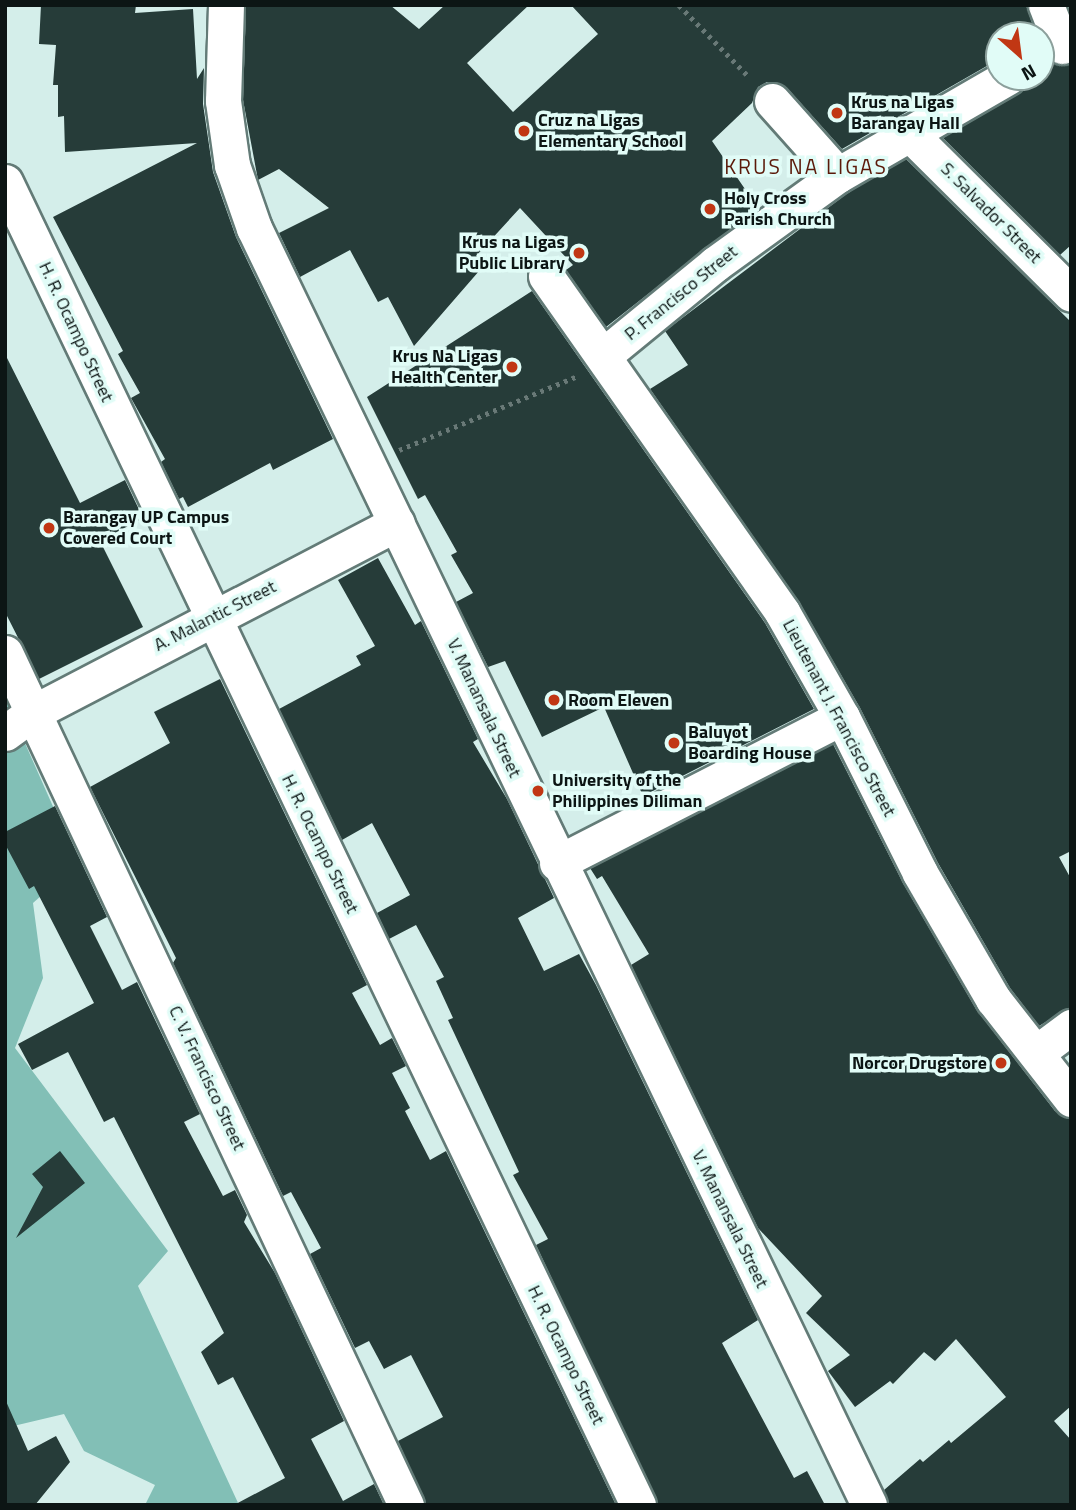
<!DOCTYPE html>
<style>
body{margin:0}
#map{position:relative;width:1076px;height:1510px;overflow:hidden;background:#d4eeea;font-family:"Titillium Web",sans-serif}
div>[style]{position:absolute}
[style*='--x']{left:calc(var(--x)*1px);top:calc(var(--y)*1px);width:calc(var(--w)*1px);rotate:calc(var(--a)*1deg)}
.forest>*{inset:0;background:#82bfb6}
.building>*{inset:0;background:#263c39}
.path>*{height:4.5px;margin-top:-2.25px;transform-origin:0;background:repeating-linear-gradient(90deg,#697977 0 3.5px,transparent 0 8.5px)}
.roads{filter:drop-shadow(2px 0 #637b77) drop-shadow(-2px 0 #637b77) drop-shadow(0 2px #637b77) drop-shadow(0 -2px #637b77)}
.minor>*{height:35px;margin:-17.5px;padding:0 17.5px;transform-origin:17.5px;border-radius:17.5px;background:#fff}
.dots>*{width:19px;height:19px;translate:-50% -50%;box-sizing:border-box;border:4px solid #e1fcf7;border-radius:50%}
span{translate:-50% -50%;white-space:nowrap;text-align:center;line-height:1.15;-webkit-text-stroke:7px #e1fcf7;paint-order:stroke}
.poi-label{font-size:18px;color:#0c1514;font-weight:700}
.left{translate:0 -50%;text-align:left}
.right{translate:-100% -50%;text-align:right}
.street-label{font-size:18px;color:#0c1514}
.quarter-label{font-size:21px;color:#5b1909;letter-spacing:2px}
.frame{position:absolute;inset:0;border:7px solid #0c1514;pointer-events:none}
.north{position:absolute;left:985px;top:21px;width:70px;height:70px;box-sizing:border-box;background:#e1fcf7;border:2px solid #8ca09c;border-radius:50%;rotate:152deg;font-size:19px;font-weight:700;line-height:28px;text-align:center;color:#0c1514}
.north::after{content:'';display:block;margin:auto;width:24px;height:32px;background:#c13714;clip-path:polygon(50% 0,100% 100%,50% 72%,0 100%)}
</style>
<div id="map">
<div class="forest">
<i style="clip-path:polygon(5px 698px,78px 863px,33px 903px,43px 978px,15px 1048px,168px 1251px,138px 1286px,239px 1505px,145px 1505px,155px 1485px,84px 1451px,64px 1414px,5px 1428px)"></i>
</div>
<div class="building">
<i style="clip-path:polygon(41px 5px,136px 5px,135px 13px,193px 9px,197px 79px,204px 68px,203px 104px,213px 172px,236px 237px,333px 439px,273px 470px,270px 463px,188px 507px,183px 497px,179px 499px,161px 462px,165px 459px,131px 398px,140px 393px,118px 354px,123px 351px,53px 217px,197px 143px,65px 152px,64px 116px,58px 117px,58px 85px,53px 85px,56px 45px,39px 44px)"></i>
<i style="clip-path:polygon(246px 5px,390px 5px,419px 29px,445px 5px,529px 5px,467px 63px,513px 112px,598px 34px,571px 5px,1026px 5px,1036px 35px,999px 35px,999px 59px,842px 149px,787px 88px,767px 82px,758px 87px,752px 103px,712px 141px,758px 208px,606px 327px,566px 270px,573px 265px,520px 208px,476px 256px,486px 263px,414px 346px,388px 297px,378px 302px,350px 250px,300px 277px,279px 233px,329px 208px,279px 169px,258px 180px,243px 100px)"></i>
<i style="clip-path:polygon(1041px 48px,1050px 62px,1071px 64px,1071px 245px,1060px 255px,943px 138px,1018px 94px,1028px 77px,1041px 77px)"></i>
<i style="clip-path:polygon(906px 159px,1071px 322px,1071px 851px,1059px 857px,1071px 879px,1071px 1007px,1039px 1026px,1010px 988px,938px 863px,860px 708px,799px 602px,650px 389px,688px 365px,665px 331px,849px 192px)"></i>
<i style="clip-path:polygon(532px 291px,765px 623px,814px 709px,643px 796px,604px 707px,542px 737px,505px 661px,488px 667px,456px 602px,473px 593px,451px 555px,457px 552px,425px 495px,418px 499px,367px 397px)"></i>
<i style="clip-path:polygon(5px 354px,80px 503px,125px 480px,143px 518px,100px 541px,143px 627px,39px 679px,5px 612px)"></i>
<i style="clip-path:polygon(378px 558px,415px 625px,421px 621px,478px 739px,473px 742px,507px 799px,554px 898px,518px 918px,544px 971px,579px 954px,596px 985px,758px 1320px,722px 1343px,794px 1478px,807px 1471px,825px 1505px,658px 1505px,536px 1245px,548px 1239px,513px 1175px,519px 1172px,448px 1020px,453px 1018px,436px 981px,444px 977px,416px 925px,389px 939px,377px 913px,410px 895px,372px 823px,342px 840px,279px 709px,361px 665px,356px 656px,375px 646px,338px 580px)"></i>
<i style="clip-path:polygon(220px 679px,367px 985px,352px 993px,380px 1045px,392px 1038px,406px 1066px,392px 1073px,410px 1108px,405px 1111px,430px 1160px,446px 1151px,616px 1505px,426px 1505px,398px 1441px,443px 1417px,411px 1355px,384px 1369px,369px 1341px,355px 1348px,310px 1254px,321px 1248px,291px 1192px,283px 1196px,173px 963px,176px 958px,90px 787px,170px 743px,154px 712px)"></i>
<i style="clip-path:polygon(833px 744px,903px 883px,976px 1009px,1055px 1111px,1071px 1119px,1071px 1406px,1054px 1421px,1071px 1440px,1071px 1505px,889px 1505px,884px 1490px,920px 1459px,923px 1462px,949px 1440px,951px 1443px,1006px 1397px,956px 1339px,935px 1361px,924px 1352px,893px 1384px,890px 1381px,855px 1407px,828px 1371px,850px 1355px,806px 1313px,822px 1296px,758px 1228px,631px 965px,649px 954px,602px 876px,597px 879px,590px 868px)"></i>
<i style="clip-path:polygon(55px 806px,107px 917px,90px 926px,122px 990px,137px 982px,200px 1114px,184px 1122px,223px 1196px,235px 1190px,247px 1215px,244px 1222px,275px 1273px,344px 1421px,311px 1439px,343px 1501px,374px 1484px,384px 1505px,234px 1505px,285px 1478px,233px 1377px,218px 1385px,201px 1352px,224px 1333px,114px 1117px,104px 1122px,68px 1052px,32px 1070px,18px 1044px,94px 1003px,34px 886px,29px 889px,5px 844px,5px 832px)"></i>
<i style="clip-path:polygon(60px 1151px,85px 1183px,16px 1238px,43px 1187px,32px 1174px)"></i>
<i style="clip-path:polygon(5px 1399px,28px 1451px,56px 1436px,70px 1462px,35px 1505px,5px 1505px)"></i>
</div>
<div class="path">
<i style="--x:679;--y:5;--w:100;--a:45.8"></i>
<i style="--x:399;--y:450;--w:191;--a:-22.5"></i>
</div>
<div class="roads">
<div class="minor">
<i style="--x:226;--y:5;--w:96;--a:91.8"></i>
<i style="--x:223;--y:101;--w:65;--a:82"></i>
<i style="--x:232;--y:165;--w:67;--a:70.8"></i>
<i style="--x:254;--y:228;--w:1417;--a:64.28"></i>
<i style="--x:1046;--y:5;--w:44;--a:68.7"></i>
<i style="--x:772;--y:101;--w:99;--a:48.3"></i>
<i style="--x:909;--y:133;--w:228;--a:44.8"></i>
<i style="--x:5;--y:182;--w:1467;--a:64.43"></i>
<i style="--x:546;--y:276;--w:411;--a:54.9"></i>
<i style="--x:782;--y:612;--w:121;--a:60.3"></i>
<i style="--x:842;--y:717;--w:174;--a:63.4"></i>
<i style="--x:920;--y:873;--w:146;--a:59.9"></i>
<i style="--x:993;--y:999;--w:127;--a:52"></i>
<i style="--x:604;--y:355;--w:144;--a:-39.3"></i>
<i style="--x:715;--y:264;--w:152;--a:-35.9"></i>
<i style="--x:838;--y:175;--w:196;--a:-30"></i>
<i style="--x:5;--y:653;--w:942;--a:64.8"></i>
<i style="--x:5;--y:733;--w:36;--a:-36"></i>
<i style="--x:34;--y:712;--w:409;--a:-27.5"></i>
<i style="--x:557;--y:863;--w:320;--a:-27.1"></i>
<i style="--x:1036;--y:1053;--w:44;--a:-36.6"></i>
</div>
</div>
<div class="dots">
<i style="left:837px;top:113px;background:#c13714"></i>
<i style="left:524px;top:131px;background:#c13714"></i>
<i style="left:710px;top:209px;background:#c13714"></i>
<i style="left:579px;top:253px;background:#c13714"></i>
<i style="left:512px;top:367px;background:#c13714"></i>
<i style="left:49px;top:528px;background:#c13714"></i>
<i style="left:554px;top:700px;background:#c13714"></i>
<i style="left:674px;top:743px;background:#c13714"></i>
<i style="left:538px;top:791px;background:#c13714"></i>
<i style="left:1001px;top:1063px;background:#c13714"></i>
</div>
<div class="poi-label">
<span class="left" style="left:851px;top:113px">Krus na Ligas<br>Barangay Hall</span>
<span class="left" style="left:538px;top:131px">Cruz na Ligas<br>Elementary School</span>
<span class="left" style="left:724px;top:209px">Holy Cross<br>Parish Church</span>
<span class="right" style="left:565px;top:253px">Krus na Ligas<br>Public Library</span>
<span class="right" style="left:498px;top:367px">Krus Na Ligas<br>Health Center</span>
<span class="left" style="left:63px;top:528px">Barangay UP Campus<br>Covered Court</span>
<span class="left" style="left:568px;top:700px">Room Eleven</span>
<span class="left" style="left:688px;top:743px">Baluyot<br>Boarding House</span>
<span class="left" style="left:552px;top:791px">University of the<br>Philippines Diliman</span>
<span class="right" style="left:987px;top:1063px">Norcor Drugstore</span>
</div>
<div class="street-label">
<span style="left:991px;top:213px;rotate:45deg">S. Salvador Street</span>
<span style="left:681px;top:293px;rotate:-39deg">P. Francisco Street</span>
<span style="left:76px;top:332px;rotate:65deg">H. R. Ocampo Street</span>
<span style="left:215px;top:616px;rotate:-27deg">A. Malantic Street</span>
<span style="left:484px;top:708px;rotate:65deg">V. Manansala Street</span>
<span style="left:839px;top:718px;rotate:62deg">Lieutenant J. Francisco Street</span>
<span style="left:320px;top:844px;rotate:64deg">H. R. Ocampo Street</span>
<span style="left:207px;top:1078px;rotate:65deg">C. V. Francisco Street</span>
<span style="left:730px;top:1219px;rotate:64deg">V. Manansala Street</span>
<span style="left:566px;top:1355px;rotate:64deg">H. R. Ocampo Street</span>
</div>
<div class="quarter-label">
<span style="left:806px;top:166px">KRUS NA LIGAS</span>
</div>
<div class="frame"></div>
<div class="north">N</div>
</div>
